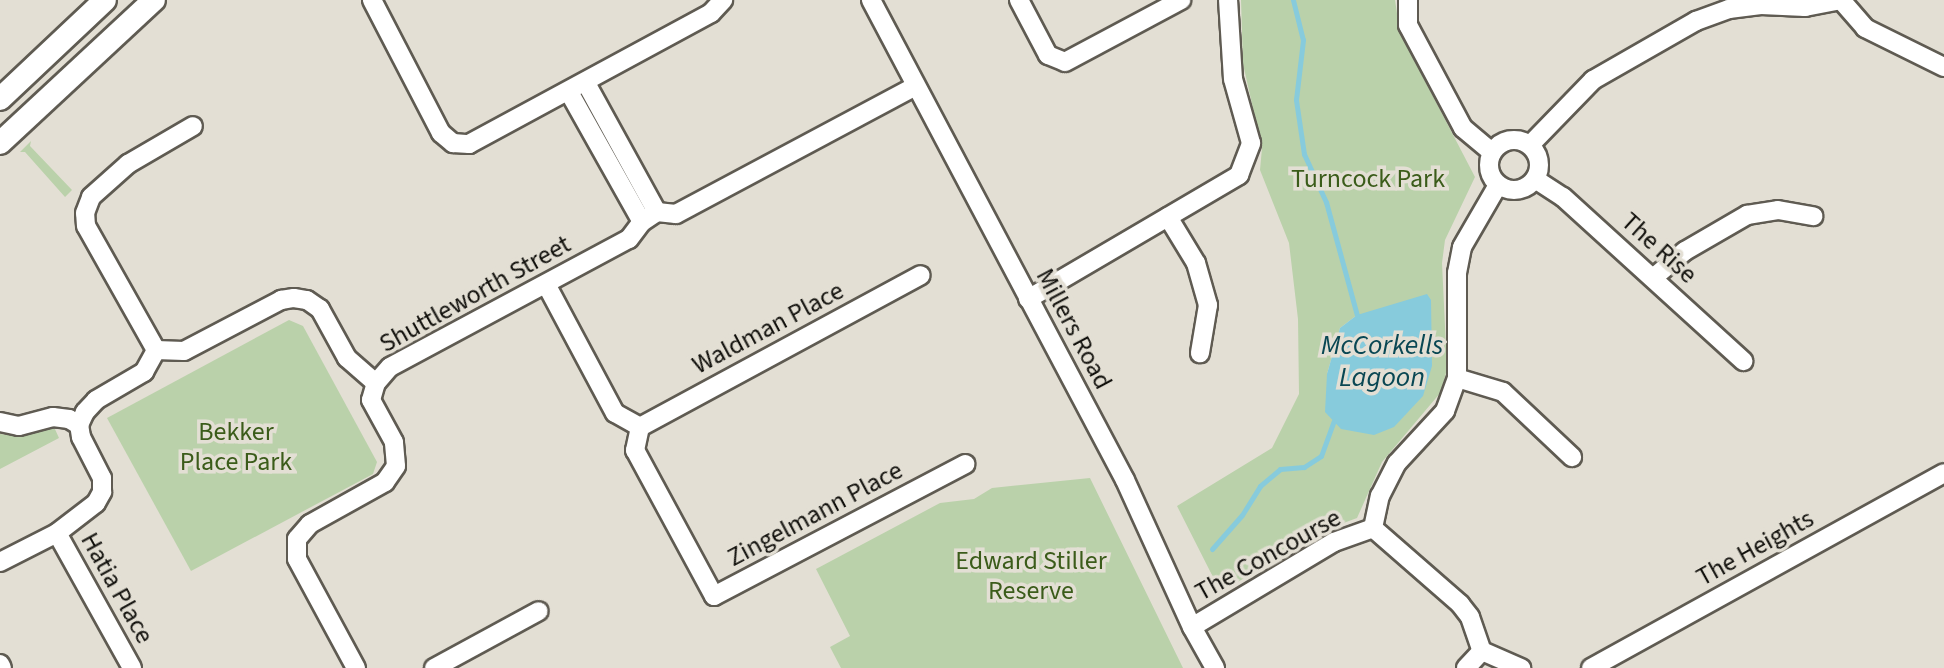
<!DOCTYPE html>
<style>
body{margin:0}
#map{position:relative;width:1944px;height:668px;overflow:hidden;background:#e3dfd4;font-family:"Source Sans 3",sans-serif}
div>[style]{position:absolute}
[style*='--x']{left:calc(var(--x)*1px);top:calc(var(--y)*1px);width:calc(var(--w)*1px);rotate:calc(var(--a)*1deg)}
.green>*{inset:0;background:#bad1aa}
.water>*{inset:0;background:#87cbdc}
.stream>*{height:5px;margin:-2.5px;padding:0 2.5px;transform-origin:2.5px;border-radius:2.5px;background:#87cbdc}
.roads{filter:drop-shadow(2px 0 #5f5b52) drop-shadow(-2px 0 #5f5b52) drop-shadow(0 2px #5f5b52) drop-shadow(0 -2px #5f5b52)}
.minor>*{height:18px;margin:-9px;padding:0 9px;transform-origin:9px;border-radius:9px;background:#fff}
.minor>.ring{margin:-9px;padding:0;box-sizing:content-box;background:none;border:18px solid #fff;border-radius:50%}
.major>*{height:22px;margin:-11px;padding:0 11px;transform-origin:11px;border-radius:11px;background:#fff}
span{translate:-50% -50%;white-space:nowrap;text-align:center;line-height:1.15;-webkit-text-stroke:7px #e3dfd4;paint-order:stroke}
.park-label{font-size:26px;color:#3b5c1a}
.street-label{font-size:26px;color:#11100c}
.water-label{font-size:28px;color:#094753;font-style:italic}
</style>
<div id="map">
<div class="green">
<i style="clip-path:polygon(evenodd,1241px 0,1395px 0,1400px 33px,1475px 177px,1445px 240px,1442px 263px,1447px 369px,1441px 392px,1382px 462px,1357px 518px,1330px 528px,1229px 587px,1214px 579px,1177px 506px,1272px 448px,1299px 394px,1298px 319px,1289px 243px,1260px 170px,1262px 148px,1243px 64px,1241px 0,1357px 315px,1327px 374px,1340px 328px,1357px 315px)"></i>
<i style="clip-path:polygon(31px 141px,30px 146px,72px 190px,65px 197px,25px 152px,20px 152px)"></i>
<i style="clip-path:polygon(289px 320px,303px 326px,377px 462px,373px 474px,191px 571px,107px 418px)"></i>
<i style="clip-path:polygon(46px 427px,54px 427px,59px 438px,0 469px,0 434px,19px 436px)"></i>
<i style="clip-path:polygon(1090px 478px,1183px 668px,841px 668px,830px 647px,850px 636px,816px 569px,940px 503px,974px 499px,992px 488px)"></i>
</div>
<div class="water">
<i style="clip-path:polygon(1427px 294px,1431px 300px,1432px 366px,1423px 396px,1394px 427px,1374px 435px,1341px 429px,1325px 412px,1327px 374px,1340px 328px,1357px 315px)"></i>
</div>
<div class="stream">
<i style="--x:1293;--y:0;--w:41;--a:76"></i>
<i style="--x:1303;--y:40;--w:60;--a:96.7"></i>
<i style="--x:1296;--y:100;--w:55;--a:81.6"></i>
<i style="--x:1304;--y:154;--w:53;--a:65.4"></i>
<i style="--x:1326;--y:202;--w:117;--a:74.7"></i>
<i style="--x:1212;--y:549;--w:45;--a:-48.6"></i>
<i style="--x:1242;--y:515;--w:34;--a:-58"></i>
<i style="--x:1260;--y:486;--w:26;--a:-40"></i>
<i style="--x:1280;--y:469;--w:24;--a:-5"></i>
<i style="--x:1304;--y:467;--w:20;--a:-33"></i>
<i style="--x:1321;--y:456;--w:37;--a:-70"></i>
</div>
<div class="roads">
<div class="minor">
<i style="--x:372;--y:0;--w:150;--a:62.6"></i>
<i style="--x:441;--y:133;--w:16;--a:40"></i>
<i style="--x:453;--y:143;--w:16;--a:4"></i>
<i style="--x:469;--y:144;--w:275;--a:-28.4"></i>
<i style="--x:711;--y:13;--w:18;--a:-47"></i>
<i style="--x:871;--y:0;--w:543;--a:62.11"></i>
<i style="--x:1125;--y:480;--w:162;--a:65.5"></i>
<i style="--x:1192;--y:627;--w:47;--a:60.7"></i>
<i style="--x:1019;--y:0;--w:62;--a:62.2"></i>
<i style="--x:1048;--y:55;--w:18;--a:22"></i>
<i style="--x:1065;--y:62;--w:132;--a:-28.1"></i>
<i style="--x:1408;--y:0;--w:25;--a:90"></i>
<i style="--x:1408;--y:25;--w:117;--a:61.9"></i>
<i style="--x:1463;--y:128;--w:38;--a:40"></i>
<i style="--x:586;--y:83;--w:147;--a:61.2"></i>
<i style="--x:569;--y:92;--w:149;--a:60.7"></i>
<i class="ring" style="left:1489px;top:140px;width:32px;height:32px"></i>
<i style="--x:1530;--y:145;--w:91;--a:-45.9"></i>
<i style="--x:1593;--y:80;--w:119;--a:-29.8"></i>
<i style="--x:1696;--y:21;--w:35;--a:-20"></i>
<i style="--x:1729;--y:9;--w:32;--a:-7"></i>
<i style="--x:1761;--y:5;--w:44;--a:2.6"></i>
<i style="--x:1805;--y:7;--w:37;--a:-11"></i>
<i style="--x:1841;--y:0;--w:37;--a:49"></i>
<i style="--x:1865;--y:28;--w:88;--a:26.3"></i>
<i style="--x:1535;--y:179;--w:33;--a:33"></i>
<i style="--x:1563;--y:197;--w:244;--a:42.3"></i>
<i style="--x:1168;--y:217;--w:54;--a:58.7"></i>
<i style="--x:1196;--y:263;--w:44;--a:74.1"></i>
<i style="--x:1208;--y:305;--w:49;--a:99.5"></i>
<i style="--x:1653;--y:278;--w:42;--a:-40.2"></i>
<i style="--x:1685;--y:251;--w:72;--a:-30.1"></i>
<i style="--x:1747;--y:215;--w:31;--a:-9"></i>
<i style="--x:1778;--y:210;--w:36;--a:10"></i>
<i style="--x:546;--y:284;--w:146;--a:61.9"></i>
<i style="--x:615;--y:413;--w:29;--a:29"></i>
<i style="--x:640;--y:427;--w:24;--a:102"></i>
<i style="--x:635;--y:450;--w:166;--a:61.6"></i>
<i style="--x:714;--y:596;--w:284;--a:-27.7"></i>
<i style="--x:1028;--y:299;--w:245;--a:-30.4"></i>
<i style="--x:1239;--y:175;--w:34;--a:-69"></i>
<i style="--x:1251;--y:143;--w:66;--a:-105.7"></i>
<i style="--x:1233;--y:79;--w:79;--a:-93.6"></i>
<i style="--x:156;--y:350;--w:142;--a:-119.4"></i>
<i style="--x:86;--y:226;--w:13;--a:-94"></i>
<i style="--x:85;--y:213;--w:17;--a:-69"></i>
<i style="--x:91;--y:197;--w:50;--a:-41.7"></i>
<i style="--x:128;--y:164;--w:75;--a:-30.3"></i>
<i style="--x:1457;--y:378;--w:48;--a:16.9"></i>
<i style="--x:1503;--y:392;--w:95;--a:43.3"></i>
<i style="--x:0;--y:422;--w:19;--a:12"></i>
<i style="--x:19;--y:426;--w:35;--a:-15"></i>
<i style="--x:53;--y:417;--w:16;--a:7"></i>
<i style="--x:69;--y:419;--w:12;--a:31"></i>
<i style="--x:640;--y:427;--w:319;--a:-28.4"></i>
<i style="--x:1373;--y:528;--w:116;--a:41.1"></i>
<i style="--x:1460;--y:604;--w:16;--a:52"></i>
<i style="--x:1470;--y:617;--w:36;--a:71"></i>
<i style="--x:1482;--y:651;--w:43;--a:23.6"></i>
<i style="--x:57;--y:533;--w:154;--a:60.9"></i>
<i style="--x:0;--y:562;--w:64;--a:-27"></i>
<i style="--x:57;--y:533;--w:49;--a:-37.6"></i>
<i style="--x:96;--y:503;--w:13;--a:-61"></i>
<i style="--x:102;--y:492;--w:14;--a:-90"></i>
<i style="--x:102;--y:478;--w:46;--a:-117.1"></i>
<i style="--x:81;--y:437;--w:12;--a:-99"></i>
<i style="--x:79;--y:425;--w:14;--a:-65"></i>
<i style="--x:85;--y:412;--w:16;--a:-47"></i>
<i style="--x:96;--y:400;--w:56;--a:-30.3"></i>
<i style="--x:144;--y:372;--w:25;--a:-61"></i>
<i style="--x:156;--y:350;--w:28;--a:2"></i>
<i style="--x:184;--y:351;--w:110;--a:-27.7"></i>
<i style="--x:281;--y:300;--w:13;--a:-9"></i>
<i style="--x:294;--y:298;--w:13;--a:9"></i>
<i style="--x:307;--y:300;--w:16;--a:35"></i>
<i style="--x:320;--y:309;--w:56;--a:61.1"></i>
<i style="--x:347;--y:358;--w:38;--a:41"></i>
<i style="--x:1192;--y:627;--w:165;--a:-30.9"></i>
<i style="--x:1334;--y:542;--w:41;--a:-19.7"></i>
<i style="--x:1373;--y:528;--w:33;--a:-78"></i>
<i style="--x:1380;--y:496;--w:37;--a:-63"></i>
<i style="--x:1397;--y:463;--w:71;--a:-47.3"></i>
<i style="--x:1445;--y:411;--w:35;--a:-70"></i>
<i style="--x:1457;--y:378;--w:105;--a:-90"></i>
<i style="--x:1457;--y:273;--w:26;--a:-79"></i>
<i style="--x:1462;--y:247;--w:72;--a:-59.9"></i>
<i style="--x:0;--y:664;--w:4;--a:63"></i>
<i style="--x:356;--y:668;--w:124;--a:-118.4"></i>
<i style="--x:297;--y:559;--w:20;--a:-90"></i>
<i style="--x:297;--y:539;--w:20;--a:-49"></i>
<i style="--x:310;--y:524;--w:86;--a:-29.2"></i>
<i style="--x:385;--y:482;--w:19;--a:-55"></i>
<i style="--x:396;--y:466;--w:24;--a:-95"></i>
<i style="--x:394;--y:442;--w:48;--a:-118.7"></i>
<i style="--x:371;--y:400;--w:18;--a:-74"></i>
<i style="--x:376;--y:383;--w:21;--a:-49"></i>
<i style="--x:390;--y:367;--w:271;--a:-28.2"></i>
<i style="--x:629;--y:239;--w:21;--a:-53"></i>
<i style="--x:642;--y:222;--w:18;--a:-34"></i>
<i style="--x:657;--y:212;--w:19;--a:6"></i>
<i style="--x:676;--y:214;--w:270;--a:-28.1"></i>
<i style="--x:434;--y:668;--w:119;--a:-28.5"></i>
<i style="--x:1466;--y:668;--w:23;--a:-47"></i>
<i style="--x:1591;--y:668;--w:403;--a:-28.9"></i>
</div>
<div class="major">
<i style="--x:0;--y:99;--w:144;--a:-43.3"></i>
<i style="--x:0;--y:143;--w:210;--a:-42.9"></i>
</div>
</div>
<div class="park-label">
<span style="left:1368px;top:179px">Turncock Park</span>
<span style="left:236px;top:447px">Bekker<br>Place Park</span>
<span style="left:1031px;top:576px">Edward Stiller<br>Reserve</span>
</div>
<div class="street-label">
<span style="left:1659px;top:248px;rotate:42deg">The Rise</span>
<span style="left:475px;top:294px;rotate:-29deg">Shuttleworth Street</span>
<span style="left:768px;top:328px;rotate:-28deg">Waldman Place</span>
<span style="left:1074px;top:329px;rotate:62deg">Millers Road</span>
<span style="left:815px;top:514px;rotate:-28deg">Zingelmann Place</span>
<span style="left:1755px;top:548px;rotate:-29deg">The Heights</span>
<span style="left:1268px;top:555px;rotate:-29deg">The Concourse</span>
<span style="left:117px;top:588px;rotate:61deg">Hatia Place</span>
</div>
<div class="water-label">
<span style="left:1382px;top:361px">McCorkells<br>Lagoon</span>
</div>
</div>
